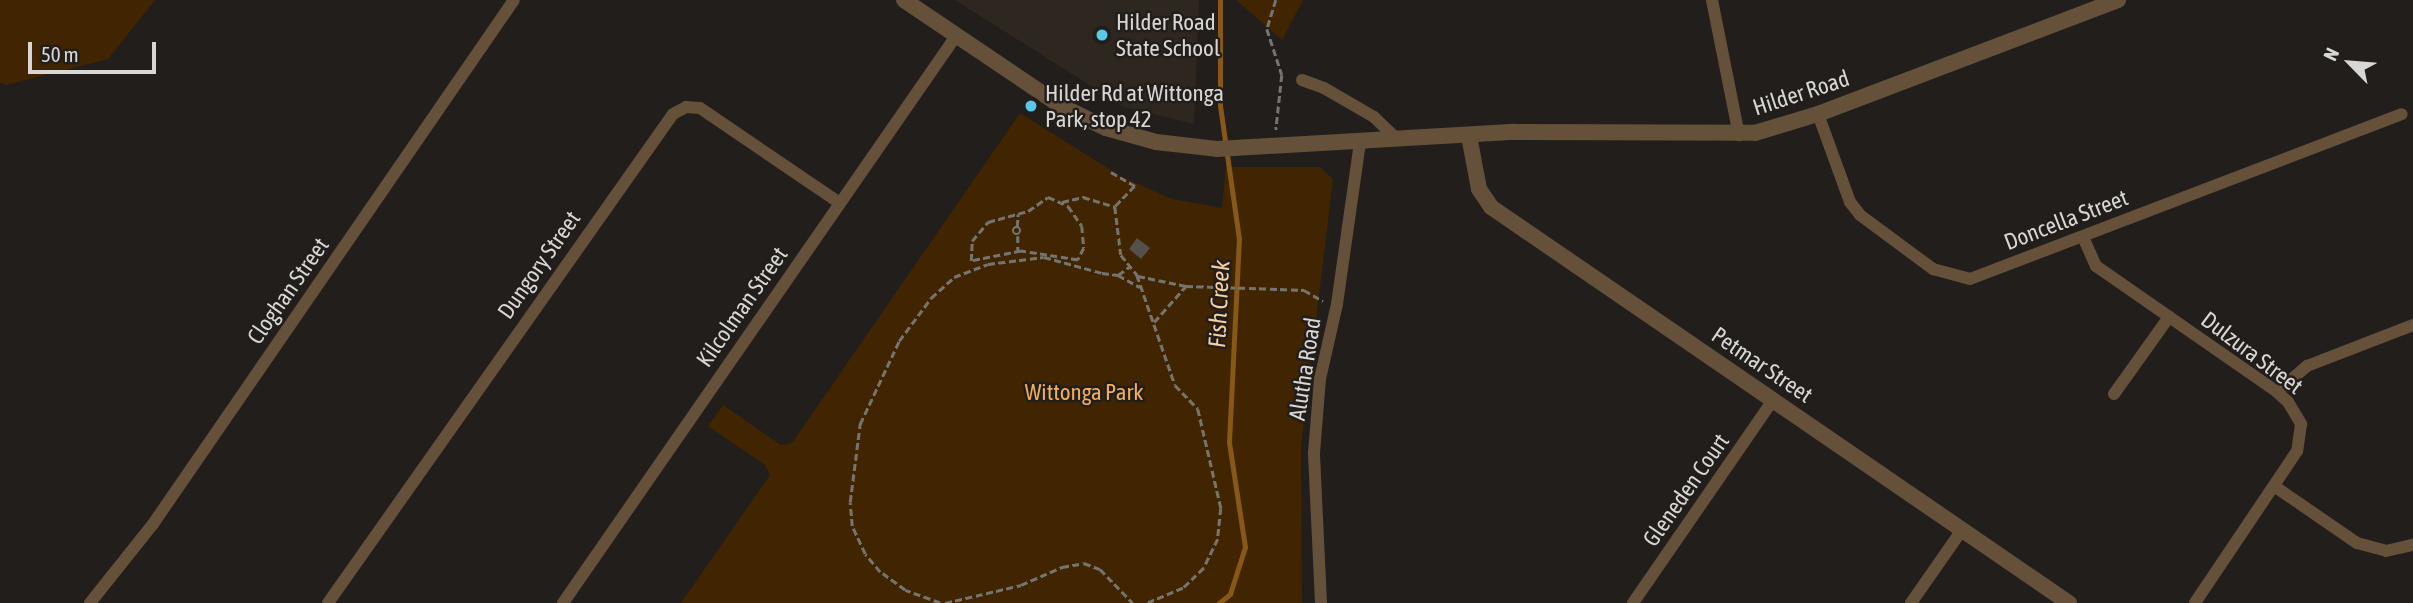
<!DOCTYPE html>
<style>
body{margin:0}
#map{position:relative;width:2413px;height:603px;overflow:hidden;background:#211e1b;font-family:"Asap Condensed",sans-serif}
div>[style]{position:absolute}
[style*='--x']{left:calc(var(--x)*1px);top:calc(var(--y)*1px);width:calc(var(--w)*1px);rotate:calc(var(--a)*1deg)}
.built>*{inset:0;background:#2e271f}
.green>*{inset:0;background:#412500}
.stream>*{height:5px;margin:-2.5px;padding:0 2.5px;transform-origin:2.5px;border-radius:2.5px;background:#875818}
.building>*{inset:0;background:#54504c}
.path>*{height:2.5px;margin-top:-1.25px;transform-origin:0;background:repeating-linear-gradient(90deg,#767471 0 7px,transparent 0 10.5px)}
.path>.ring{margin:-1.25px;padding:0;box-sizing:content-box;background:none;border:2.5px solid #767471;border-radius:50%}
.minor>*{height:12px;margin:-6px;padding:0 6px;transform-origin:6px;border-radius:6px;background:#65503a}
.tertiary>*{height:16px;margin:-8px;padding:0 8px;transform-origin:8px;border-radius:8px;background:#65503a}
.dots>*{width:19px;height:19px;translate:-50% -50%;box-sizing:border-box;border:4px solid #211e1b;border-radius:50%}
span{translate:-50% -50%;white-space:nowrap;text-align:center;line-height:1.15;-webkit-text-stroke:5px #211e1b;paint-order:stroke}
.poi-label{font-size:23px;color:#d9d7d5}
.left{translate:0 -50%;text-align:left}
.street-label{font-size:23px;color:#d9d7d5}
.park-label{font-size:23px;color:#f3ae5c}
.water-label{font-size:24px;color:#f8cfa0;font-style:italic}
.north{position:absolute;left:2315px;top:28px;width:70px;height:70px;-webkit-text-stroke:5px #211e1b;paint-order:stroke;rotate:295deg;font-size:19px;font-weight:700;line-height:28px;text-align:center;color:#d9d7d5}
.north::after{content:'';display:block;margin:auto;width:24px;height:32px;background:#d9d7d5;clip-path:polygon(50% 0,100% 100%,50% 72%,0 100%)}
.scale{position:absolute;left:28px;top:42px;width:128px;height:32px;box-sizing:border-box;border:4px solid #d9d7d5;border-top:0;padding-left:9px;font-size:21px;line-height:24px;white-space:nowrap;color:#d9d7d5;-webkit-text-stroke:5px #211e1b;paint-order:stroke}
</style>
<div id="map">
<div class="built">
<i style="clip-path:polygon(955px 0,1199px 0,1194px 124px,1124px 107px)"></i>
</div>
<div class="green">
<i style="clip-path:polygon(0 0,155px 0,108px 59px,6px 85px,0 83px)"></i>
<i style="clip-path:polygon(1236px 0,1303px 0,1282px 40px)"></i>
<i style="clip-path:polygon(1020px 113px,1122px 177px,1172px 199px,1222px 208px,1226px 167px,1320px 167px,1333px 179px,1301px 445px,1302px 603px,681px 603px,770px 475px,765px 465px,708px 426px,723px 405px,781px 445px,792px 443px)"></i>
</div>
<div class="stream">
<i style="--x:1219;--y:603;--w:14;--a:-39"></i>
<i style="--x:1230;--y:594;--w:49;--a:-72.3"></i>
<i style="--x:1245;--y:547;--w:106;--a:-98.7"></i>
<i style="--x:1229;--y:442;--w:203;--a:-87.2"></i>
<i style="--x:1239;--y:239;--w:134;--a:-98.1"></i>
<i style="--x:1220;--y:106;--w:106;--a:-90"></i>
</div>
<div class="building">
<i style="clip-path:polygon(1137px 238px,1150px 248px,1141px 259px,1129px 249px)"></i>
</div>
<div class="path">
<i style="--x:1276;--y:0;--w:30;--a:107"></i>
<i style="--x:1267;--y:29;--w:48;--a:71.9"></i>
<i style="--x:1282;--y:75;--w:55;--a:96.2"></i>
<i style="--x:1111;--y:172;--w:28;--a:30"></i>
<i style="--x:1135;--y:186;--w:29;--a:134"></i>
<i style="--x:1115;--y:207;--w:48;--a:82.9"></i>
<i style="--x:1121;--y:255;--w:26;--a:51"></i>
<i style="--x:1137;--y:275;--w:116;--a:70.9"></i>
<i style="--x:1175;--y:385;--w:33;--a:46"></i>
<i style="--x:1198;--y:409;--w:102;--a:76.9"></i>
<i style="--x:1221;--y:508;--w:31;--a:96"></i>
<i style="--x:1218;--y:539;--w:32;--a:116"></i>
<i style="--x:1204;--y:568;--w:29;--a:136"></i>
<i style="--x:1183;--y:588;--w:38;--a:157"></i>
<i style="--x:1048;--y:197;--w:22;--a:24"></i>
<i style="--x:1068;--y:206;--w:24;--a:55"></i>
<i style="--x:1082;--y:226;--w:22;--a:85"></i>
<i style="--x:1084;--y:248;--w:13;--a:117"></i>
<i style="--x:1078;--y:260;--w:58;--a:-171"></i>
<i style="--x:1021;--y:251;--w:51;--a:168.7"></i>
<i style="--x:971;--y:261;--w:20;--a:-87"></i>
<i style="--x:972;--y:241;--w:25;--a:-50"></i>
<i style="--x:988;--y:222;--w:41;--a:-15.4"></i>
<i style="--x:1028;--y:211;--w:24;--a:-35"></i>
<i style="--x:1062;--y:202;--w:22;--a:-13"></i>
<i style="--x:1083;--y:197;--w:34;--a:17"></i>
<i class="ring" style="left:1013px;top:227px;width:5.5px;height:5.5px"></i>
<i style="--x:1017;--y:227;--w:13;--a:-86"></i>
<i style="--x:1018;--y:236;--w:14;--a:90"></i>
<i style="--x:1118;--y:275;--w:25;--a:29"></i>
<i style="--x:1138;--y:276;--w:49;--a:11.8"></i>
<i style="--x:1154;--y:322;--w:48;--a:-48.4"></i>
<i style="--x:1186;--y:286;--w:118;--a:1.9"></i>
<i style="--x:1304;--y:290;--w:22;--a:30"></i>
<i style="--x:940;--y:603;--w:37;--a:-160"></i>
<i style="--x:905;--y:590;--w:31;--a:-144"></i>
<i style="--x:880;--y:572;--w:23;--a:-130"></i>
<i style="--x:865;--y:554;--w:31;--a:-115"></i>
<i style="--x:852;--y:526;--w:24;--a:-95"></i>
<i style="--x:850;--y:502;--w:79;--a:-82.7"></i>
<i style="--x:860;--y:424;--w:92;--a:-64.8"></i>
<i style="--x:899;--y:341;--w:54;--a:-53.3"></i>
<i style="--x:931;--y:298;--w:31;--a:-42"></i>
<i style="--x:954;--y:277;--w:36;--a:-21"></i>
<i style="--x:988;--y:264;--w:56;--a:-7.1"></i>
<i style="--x:1044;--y:257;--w:60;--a:15.4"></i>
<i style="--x:1102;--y:273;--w:16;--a:7"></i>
<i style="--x:1118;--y:275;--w:14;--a:-36"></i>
<i style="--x:945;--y:603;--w:78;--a:-13.3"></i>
<i style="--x:1021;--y:585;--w:45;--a:-23.7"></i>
<i style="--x:1062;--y:567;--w:22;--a:-10"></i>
<i style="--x:1084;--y:563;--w:17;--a:21"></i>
<i style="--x:1100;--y:569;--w:47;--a:45.9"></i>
</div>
<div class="minor">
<i style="--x:1712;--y:0;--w:138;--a:78.7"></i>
<i style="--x:1302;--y:80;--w:23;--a:20"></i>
<i style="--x:1324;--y:88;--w:58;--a:30.1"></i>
<i style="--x:1374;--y:117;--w:33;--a:44"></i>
<i style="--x:1818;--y:114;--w:94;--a:70"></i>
<i style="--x:1850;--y:202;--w:16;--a:52"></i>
<i style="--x:1860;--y:215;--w:91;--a:36.5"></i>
<i style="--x:1933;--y:269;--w:38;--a:15"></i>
<i style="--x:1970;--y:279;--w:462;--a:-20.9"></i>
<i style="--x:2083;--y:237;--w:32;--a:66"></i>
<i style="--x:2096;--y:266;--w:221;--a:34.8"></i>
<i style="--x:2277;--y:392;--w:15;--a:42"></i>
<i style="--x:2288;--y:402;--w:26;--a:59"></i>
<i style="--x:2301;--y:424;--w:27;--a:98"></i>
<i style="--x:2297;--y:451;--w:183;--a:123.9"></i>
<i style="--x:2277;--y:392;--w:40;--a:-41"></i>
<i style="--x:2307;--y:366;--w:114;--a:-21.1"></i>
<i style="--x:2114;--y:394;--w:95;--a:-54.5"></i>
<i style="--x:2274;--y:486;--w:101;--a:34.5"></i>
<i style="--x:2357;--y:543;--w:30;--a:15"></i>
<i style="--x:2386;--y:551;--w:28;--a:-13"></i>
<i style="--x:90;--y:603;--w:101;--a:-51.4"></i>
<i style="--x:153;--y:524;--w:636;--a:-55.44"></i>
<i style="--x:328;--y:603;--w:598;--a:-54.8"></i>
<i style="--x:673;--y:114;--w:15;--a:-28"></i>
<i style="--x:686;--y:107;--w:14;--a:4"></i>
<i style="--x:700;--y:108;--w:169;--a:34.2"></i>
<i style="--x:563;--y:603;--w:690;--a:-55.27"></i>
<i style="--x:1321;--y:603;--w:150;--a:-92.7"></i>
<i style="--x:1314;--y:453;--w:74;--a:-85.4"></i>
<i style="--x:1320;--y:379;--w:77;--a:-77.2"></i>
<i style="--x:1337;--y:304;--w:164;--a:-81.9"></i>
<i style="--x:1633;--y:603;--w:247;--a:-55.4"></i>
<i style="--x:1911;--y:603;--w:89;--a:-55.1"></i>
</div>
<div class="tertiary">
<i style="--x:904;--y:0;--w:189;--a:34"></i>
<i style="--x:1061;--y:106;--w:50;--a:26.1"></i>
<i style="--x:1106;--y:128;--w:52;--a:15.6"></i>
<i style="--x:1156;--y:142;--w:61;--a:6.5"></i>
<i style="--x:1217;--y:149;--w:298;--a:-3.3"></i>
<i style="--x:1515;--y:132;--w:240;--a:0.2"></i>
<i style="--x:1755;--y:133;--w:66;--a:-16.8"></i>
<i style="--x:1818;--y:114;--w:321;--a:-20.8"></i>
<i style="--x:1469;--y:136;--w:54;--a:79.3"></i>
<i style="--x:1479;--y:189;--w:22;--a:56"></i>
<i style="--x:1491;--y:207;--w:701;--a:34.42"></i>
</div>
<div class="dots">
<i style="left:1102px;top:35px;background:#5bc8e7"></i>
<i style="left:1031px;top:106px;background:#5bc8e7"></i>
</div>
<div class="poi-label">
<span class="left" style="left:1116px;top:35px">Hilder Road<br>State School</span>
<span class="left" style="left:1045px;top:106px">Hilder Rd at Wittonga<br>Park, stop 42</span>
</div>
<div class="street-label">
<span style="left:1801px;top:93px;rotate:-18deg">Hilder Road</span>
<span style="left:2066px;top:220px;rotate:-21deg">Doncella Street</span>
<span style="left:539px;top:265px;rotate:-55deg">Dungory Street</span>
<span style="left:288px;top:291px;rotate:-55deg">Cloghan Street</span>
<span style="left:742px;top:307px;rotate:-55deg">Kilcolman Street</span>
<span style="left:2252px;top:353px;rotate:37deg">Dulzura Street</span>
<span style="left:1762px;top:365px;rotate:34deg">Petmar Street</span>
<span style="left:1305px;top:369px;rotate:-81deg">Alutha Road</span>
<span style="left:1686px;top:490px;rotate:-55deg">Gleneden Court</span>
</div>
<div class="park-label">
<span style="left:1084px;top:392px">Wittonga Park</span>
</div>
<div class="water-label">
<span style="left:1219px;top:304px;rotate:-87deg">Fish Creek</span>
</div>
<div class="north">N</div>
<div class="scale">50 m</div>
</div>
